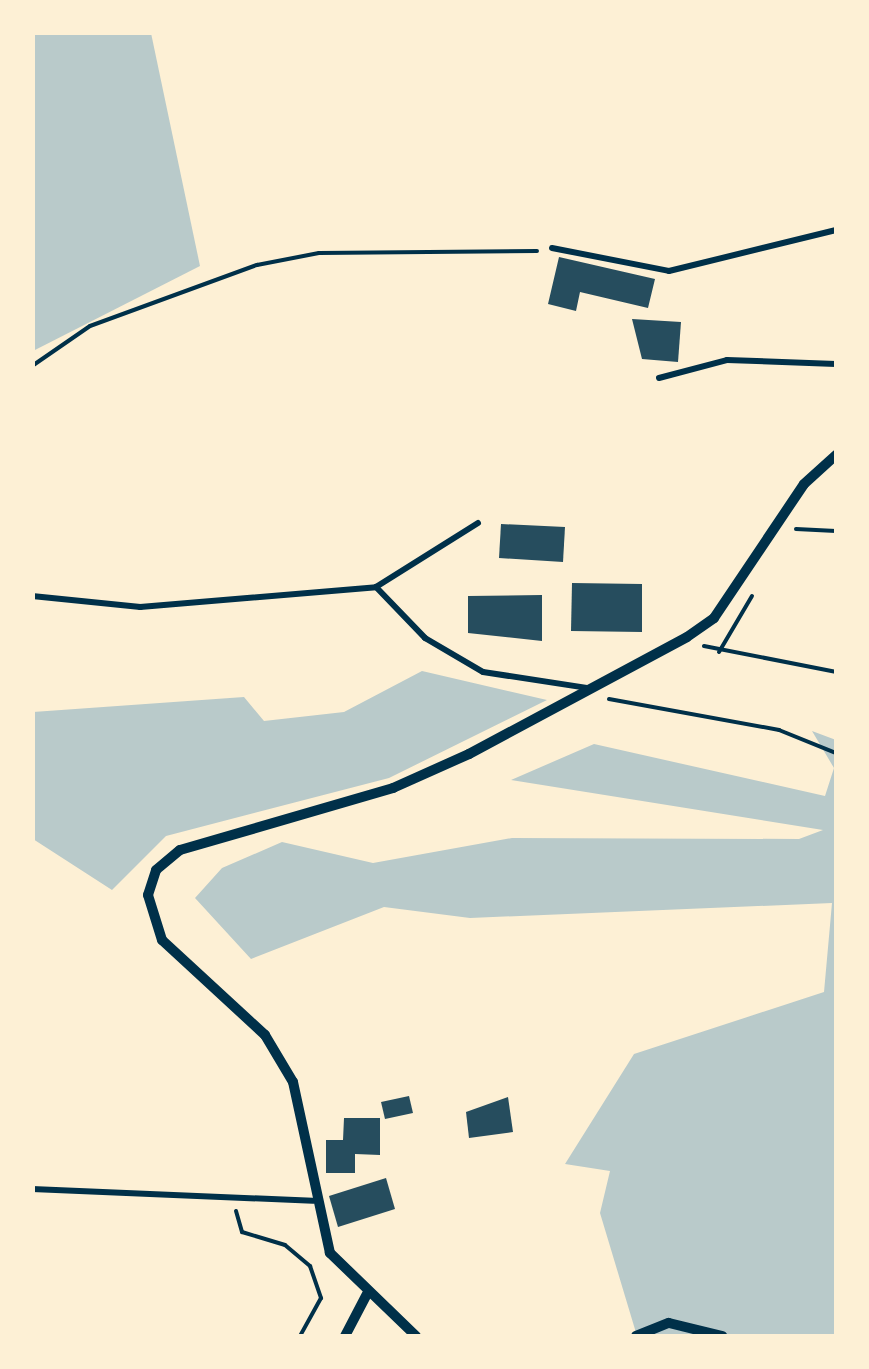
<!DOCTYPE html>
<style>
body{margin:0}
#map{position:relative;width:869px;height:1369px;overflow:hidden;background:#fdf0d5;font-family:"Work Sans",sans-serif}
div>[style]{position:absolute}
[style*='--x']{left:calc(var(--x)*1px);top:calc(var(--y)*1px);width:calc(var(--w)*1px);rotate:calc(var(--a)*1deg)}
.green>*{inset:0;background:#b9caca}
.building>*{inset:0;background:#264d5e}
.path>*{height:4px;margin:-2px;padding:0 2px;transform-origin:2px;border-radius:2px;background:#003049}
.service>*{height:6px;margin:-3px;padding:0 3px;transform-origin:3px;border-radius:3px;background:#003049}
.minor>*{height:10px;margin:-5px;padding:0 5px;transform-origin:5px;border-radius:5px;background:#003049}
span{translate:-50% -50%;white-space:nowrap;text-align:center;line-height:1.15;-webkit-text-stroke:10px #fdf0d5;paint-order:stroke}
.frame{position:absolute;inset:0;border:35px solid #fdf0d5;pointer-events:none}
</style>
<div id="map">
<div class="green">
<i style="clip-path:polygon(33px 32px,151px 33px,200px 266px,33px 351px)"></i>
<i style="clip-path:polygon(422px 671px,547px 700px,389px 778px,166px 836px,112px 890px,33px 839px,33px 712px,244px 697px,264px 721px,344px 712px)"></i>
<i style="clip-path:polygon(812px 731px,836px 740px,836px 1336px,637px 1336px,600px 1213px,610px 1171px,565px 1164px,634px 1054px,824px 992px,832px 903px,470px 918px,384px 907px,251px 959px,195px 898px,222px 868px,282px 842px,373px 863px,512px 838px,799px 839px,823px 830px,511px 780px,594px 744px,825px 796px,834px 768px)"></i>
</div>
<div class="building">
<i style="clip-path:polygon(559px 257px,655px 279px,648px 308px,580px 292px,576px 311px,548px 304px)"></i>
<i style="clip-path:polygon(632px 319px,681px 322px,678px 362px,642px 359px)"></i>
<i style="clip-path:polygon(501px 524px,565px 527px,563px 562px,499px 558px)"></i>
<i style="clip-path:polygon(572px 583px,642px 584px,642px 632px,571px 631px)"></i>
<i style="clip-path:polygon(542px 595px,542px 641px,468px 633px,468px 596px)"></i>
<i style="clip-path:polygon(409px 1096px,413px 1113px,385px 1119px,381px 1102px)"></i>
<i style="clip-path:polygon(508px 1097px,513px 1132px,469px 1138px,466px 1112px)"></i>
<i style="clip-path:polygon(344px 1118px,380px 1118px,380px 1155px,355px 1154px,355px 1173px,326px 1173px,326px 1140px,343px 1140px)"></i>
<i style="clip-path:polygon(386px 1178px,395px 1209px,338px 1227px,329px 1196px)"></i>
</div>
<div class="path">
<i style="--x:32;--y:366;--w:70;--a:-34.6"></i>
<i style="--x:90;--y:326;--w:178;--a:-20.1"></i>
<i style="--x:257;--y:265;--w:63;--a:-11"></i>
<i style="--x:319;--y:253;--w:218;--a:-0.5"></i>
<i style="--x:796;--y:529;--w:40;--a:2.9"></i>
<i style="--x:704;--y:646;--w:135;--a:11.1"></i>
<i style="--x:719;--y:652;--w:65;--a:-59.5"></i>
<i style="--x:609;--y:699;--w:173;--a:10.3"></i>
<i style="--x:779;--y:730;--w:61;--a:22"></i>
<i style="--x:236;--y:1211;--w:22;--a:74"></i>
<i style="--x:242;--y:1232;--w:45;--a:16.8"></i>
<i style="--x:285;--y:1245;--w:33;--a:40"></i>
<i style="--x:310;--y:1266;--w:34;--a:71"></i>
<i style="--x:321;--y:1298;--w:43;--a:118.9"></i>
</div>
<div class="service">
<i style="--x:552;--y:248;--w:119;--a:11.1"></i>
<i style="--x:669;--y:271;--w:172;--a:-13.8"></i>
<i style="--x:659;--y:378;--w:70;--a:-14.8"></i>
<i style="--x:727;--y:360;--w:109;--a:2.1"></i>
<i style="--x:478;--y:523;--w:120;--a:147.9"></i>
<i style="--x:376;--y:587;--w:71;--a:46.1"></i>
<i style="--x:425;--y:638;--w:67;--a:30.4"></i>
<i style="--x:483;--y:672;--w:105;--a:8.7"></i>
<i style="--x:32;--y:596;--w:109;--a:5.8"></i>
<i style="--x:140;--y:607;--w:237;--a:-4.8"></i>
<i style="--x:32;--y:1189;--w:281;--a:2.4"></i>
</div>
<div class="minor">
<i style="--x:345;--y:1336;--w:47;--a:-62.4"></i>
<i style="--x:416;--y:1336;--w:120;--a:-136"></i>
<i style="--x:330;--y:1253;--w:175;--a:-102.2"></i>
<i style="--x:293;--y:1082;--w:55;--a:-120.8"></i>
<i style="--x:265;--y:1035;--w:140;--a:-137.3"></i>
<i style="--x:162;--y:940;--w:47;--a:-107.3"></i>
<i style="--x:148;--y:895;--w:26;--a:-72"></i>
<i style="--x:156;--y:870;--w:31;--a:-40"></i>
<i style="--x:180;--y:850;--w:222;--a:-16.2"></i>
<i style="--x:393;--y:788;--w:83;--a:-24.1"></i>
<i style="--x:469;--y:754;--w:247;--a:-28.2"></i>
<i style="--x:687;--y:637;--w:33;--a:-35"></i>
<i style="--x:714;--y:618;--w:161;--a:-56.1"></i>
<i style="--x:804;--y:484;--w:43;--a:-42.2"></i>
<i style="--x:636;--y:1336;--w:35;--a:-22"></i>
<i style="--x:669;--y:1323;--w:55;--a:13.8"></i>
</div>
<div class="frame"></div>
</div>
